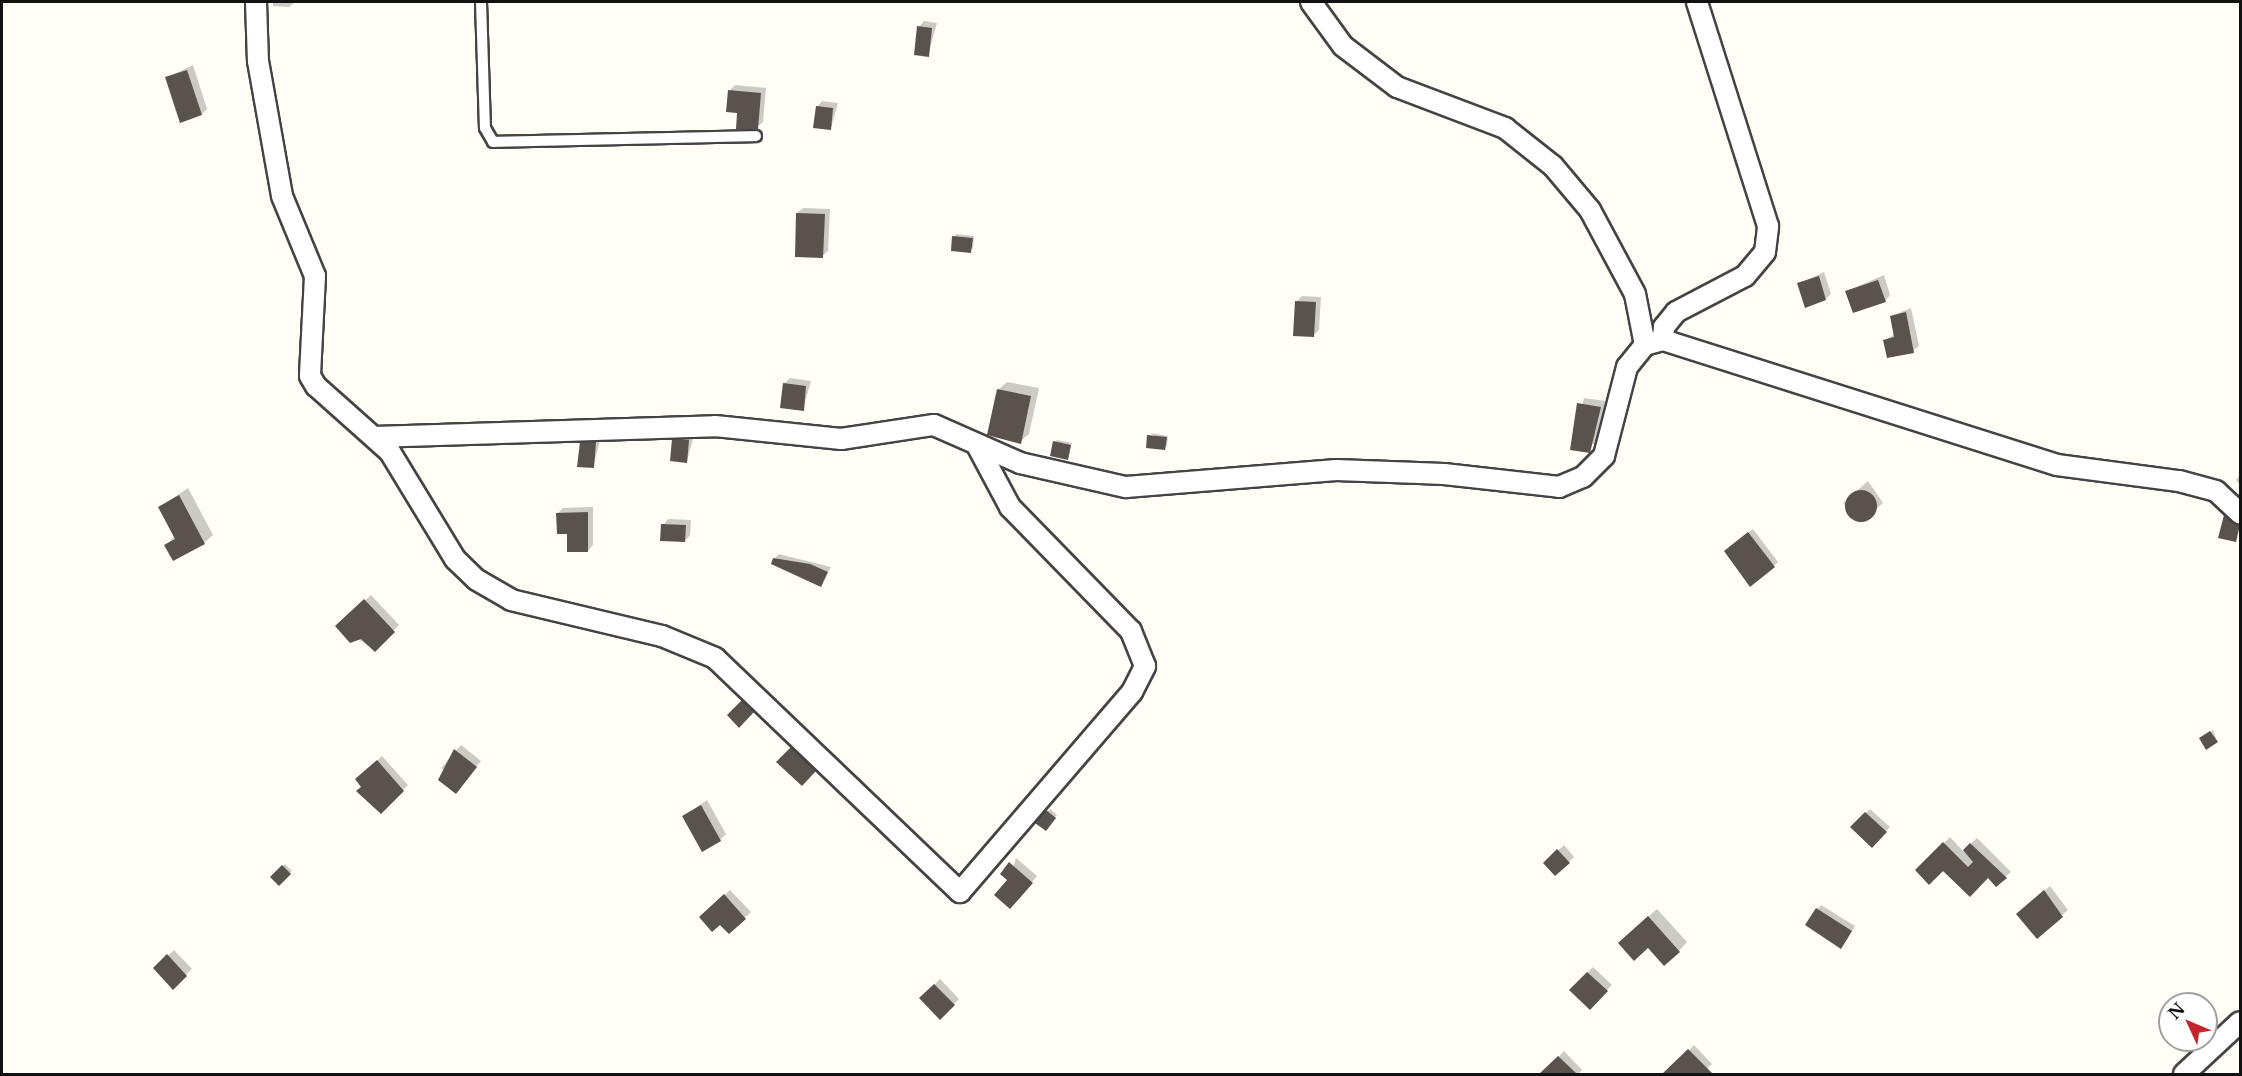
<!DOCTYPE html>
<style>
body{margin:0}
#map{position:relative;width:2242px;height:1076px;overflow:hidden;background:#fffdf5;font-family:"Libre Baskerville",serif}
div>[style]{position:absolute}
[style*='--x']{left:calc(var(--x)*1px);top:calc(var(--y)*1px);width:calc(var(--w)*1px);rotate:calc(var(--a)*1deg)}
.shadow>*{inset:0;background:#0003}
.building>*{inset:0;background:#5a524d}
.round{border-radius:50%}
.roads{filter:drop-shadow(2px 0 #444) drop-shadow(-2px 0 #444) drop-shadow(0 2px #444) drop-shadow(0 -2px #444)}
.service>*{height:10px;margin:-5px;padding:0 5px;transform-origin:5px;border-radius:5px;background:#fff}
.minor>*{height:20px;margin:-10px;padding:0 10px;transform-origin:10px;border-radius:10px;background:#fff}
span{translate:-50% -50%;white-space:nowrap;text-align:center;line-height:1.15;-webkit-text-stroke:6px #fff;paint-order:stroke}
.frame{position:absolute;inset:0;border:3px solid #111;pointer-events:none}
.north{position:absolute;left:2158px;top:992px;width:60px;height:60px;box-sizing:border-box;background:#fff;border:2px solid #a0a0a0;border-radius:50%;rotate:314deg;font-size:16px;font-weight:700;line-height:24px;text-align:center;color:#111}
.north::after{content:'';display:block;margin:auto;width:21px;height:27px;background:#c4262e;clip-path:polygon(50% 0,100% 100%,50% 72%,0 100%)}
</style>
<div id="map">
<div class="shadow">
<i style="clip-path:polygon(273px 2px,295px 2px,289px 7px,273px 6px)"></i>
<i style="clip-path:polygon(924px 21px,937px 23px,928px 55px,919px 27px)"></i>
<i style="clip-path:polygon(193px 65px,207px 109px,202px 114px,166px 78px)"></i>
<i style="clip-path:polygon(735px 85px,766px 88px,763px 122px,757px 127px,739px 112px,729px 91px)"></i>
<i style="clip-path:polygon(822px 101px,838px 103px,831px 128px,817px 107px)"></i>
<i style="clip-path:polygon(803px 208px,830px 209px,828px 251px,822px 256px,797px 213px)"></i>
<i style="clip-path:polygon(956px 234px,974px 236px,973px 249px,954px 237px)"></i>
<i style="clip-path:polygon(1824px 272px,1831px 294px,1826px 299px,1798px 284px)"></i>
<i style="clip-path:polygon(1884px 275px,1890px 295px,1885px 301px,1847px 291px)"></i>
<i style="clip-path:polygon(1302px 296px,1321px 297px,1319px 330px,1313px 336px,1296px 302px)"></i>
<i style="clip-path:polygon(1911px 308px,1919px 346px,1913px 351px,1885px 340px,1895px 334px,1891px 316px)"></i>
<i style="clip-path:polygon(790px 378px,811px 381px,803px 409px,784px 384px)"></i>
<i style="clip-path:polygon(1007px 382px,1039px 388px,1029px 434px,1020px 442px,998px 390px)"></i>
<i style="clip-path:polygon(1584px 398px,1605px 401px,1598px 443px,1572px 449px)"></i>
<i style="clip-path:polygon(1151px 433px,1168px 436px,1167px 446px,1165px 449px)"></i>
<i style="clip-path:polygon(679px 435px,694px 435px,687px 461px,674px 440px)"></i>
<i style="clip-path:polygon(587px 437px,601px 437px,593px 467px,581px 443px)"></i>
<i style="clip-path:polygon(1057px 440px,1072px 443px,1067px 458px,1055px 442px)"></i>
<i style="clip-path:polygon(2240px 475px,2240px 485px,2236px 480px)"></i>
<i style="clip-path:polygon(1868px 481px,1883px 503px,1860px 523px,1843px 503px)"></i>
<i style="clip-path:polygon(188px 488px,213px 535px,204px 543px,166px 545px,175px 536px,160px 507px)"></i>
<i style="clip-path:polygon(593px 507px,593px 545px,588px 551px,558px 513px,563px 508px)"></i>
<i style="clip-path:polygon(2230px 510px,2240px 516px,2235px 541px,2220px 537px)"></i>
<i style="clip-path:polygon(668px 519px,691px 520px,690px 535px,685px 541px,663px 525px)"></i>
<i style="clip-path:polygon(1753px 529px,1778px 562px,1774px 566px,1729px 547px)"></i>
<i style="clip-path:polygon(779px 554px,831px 567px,821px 585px,775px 558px)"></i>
<i style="clip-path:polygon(371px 595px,399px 625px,375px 650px,337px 626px)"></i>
<i style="clip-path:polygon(748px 696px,758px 706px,739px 725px,729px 715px)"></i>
<i style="clip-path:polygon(2213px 730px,2217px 741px,2203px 736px)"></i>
<i style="clip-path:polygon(797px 743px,821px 765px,802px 784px,779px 762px)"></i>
<i style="clip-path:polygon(461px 745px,481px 761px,461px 786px,441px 768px)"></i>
<i style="clip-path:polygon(382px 756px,408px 785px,381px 812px,357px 780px)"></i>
<i style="clip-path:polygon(707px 800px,726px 834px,720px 840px,684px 816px)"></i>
<i style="clip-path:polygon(1050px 809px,1057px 815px,1045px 829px,1037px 823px)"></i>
<i style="clip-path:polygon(1870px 809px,1890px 827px,1872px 846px,1852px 827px)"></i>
<i style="clip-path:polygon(1950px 837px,1963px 851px,1977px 838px,2011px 872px,1996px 885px,1988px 876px,1917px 870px)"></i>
<i style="clip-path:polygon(1564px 845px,1574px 857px,1555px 874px,1545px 863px)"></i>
<i style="clip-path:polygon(1016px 858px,1037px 876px,1016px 902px,1009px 880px)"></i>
<i style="clip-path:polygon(285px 864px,292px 871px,279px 884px,272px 877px)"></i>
<i style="clip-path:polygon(2050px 886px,2068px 910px,2037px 937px,2023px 909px)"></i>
<i style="clip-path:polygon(730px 890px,751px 912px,729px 932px,706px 912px)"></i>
<i style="clip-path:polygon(1821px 905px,1855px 926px,1845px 942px,1817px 909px)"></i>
<i style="clip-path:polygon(1657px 909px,1687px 942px,1679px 951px,1648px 946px,1628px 935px)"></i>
<i style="clip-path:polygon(174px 950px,192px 969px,173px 987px,155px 968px)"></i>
<i style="clip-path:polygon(1593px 967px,1612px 985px,1590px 1008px,1571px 990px)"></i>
<i style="clip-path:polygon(940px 979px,959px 999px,940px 1018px,921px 998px)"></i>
<i style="clip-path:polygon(1694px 1045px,1712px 1064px,1701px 1074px,1667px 1074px)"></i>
<i style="clip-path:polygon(1564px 1051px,1582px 1070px,1578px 1074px,1552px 1074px,1547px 1069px)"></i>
</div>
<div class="building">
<i style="clip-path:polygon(917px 26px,932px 28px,929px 57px,914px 55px)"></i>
<i style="clip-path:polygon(187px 70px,202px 115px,180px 123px,165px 77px)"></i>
<i style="clip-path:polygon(728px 90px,761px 93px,758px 129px,736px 129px,737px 113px,726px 112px)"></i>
<i style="clip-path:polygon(816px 106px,833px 108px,831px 130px,813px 128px)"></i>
<i style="clip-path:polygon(796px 213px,825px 214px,823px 258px,795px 257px)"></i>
<i style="clip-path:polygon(952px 236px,973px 238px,971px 253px,951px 251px)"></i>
<i style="clip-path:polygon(1819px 276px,1826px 300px,1805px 308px,1797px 283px)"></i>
<i style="clip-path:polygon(1878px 280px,1886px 302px,1853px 313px,1845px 291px)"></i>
<i style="clip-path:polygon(1295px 301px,1316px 302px,1314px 337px,1293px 336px)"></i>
<i style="clip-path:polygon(1906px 312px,1914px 353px,1887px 358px,1883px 340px,1894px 337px,1890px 316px)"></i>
<i style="clip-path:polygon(783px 383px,806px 386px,804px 411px,780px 408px)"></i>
<i style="clip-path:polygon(997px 389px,1031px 396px,1021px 444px,987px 435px)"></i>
<i style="clip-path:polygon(1577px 403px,1601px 407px,1590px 453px,1570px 450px)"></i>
<i style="clip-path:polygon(1147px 435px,1167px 437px,1165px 450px,1146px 448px)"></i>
<i style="clip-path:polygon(672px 439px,689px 440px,687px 463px,670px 461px)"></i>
<i style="clip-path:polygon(1053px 441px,1071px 445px,1068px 460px,1050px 456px)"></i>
<i style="clip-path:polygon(580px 442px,596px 442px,594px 468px,577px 467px)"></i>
<i class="round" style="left:1845px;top:490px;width:32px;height:32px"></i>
<i style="clip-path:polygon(179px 495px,205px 544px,173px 561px,164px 545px,175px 539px,158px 507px)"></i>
<i style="clip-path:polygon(588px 512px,588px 552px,567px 552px,567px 534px,557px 534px,556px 513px)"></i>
<i style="clip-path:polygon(2224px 515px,2240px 525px,2236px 542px,2218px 538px)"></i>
<i style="clip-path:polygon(661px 524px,686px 525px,685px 542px,660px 541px)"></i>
<i style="clip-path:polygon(1748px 532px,1775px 567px,1750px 587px,1724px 551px)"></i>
<i style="clip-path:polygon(773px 558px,810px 564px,828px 572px,821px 587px,771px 564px)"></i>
<i style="clip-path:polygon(364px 599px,395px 632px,375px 652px,361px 639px,350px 643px,335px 626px)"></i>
<i style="clip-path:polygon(742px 700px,754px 712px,739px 728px,727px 715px)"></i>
<i style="clip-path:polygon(2210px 731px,2218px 742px,2206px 750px,2199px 738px)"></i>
<i style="clip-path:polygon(791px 747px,816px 771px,802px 786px,776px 762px)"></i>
<i style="clip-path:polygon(454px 749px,477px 767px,456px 794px,438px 780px)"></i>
<i style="clip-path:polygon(377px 760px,404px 791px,381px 814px,356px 791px,361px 787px,355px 779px)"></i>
<i style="clip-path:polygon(701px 805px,721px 841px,702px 852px,682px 816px)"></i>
<i style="clip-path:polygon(1046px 810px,1056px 818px,1046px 831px,1035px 823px)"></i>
<i style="clip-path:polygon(1865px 812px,1887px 832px,1872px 848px,1850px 827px)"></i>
<i style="clip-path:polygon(1943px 842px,1968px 867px,1973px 862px,1963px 850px,1970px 843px,2007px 878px,1996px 887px,1988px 878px,1970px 897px,1943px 871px,1929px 885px,1915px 870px)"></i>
<i style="clip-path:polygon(1557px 849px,1570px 863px,1555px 876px,1543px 863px)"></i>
<i style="clip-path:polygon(1009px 862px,1033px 883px,1010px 909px,994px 895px,1007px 880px,1000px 874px)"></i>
<i style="clip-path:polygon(282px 865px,291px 874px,279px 886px,270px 877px)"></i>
<i style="clip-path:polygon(2044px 890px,2063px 917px,2037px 939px,2016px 914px)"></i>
<i style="clip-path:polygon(724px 894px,746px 919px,729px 934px,720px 925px,712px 932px,699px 917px)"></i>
<i style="clip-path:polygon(1816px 908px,1852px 931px,1841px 949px,1805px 925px)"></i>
<i style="clip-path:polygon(1648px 916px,1680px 952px,1664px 966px,1648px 948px,1634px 961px,1618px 943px)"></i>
<i style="clip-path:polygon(167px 954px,187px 976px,173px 990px,153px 968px)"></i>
<i style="clip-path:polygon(1587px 972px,1608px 991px,1590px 1010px,1569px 990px)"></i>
<i style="clip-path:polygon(934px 984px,955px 1005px,940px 1020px,919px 998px)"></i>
<i style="clip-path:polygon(1688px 1049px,1713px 1074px,1662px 1074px)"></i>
<i style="clip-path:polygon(1558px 1056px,1577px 1074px,1539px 1074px)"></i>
</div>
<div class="roads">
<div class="service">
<i style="--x:481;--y:2;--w:126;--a:88.2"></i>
<i style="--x:485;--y:128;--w:16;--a:60"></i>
<i style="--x:493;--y:142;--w:263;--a:-1.3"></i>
</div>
<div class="minor">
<i style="--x:256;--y:2;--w:59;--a:88.1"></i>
<i style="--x:258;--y:61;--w:137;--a:79.9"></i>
<i style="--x:282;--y:196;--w:87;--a:67.6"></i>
<i style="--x:315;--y:276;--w:100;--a:92.9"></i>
<i style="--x:310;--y:376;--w:12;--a:59"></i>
<i style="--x:316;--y:386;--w:99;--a:41.7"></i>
<i style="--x:390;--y:452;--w:125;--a:58.7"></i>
<i style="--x:455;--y:559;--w:30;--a:44"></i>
<i style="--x:477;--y:580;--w:39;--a:30"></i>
<i style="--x:511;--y:600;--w:155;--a:13.4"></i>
<i style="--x:662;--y:636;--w:57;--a:22.5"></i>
<i style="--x:715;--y:658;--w:339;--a:43.7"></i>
<i style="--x:960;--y:892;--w:264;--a:-49.3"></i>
<i style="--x:1132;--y:692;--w:29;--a:-63"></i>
<i style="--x:1145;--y:666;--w:38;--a:-112"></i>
<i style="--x:1131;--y:631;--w:173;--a:-134.3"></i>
<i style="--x:1010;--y:507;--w:68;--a:-118.1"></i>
<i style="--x:1311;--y:2;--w:54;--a:54"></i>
<i style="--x:1343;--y:46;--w:68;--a:37.2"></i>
<i style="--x:1397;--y:87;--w:116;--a:20.8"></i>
<i style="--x:1505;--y:128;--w:61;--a:38.4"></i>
<i style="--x:1553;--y:166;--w:57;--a:49.9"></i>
<i style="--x:1590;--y:210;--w:95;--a:61.8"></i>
<i style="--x:1635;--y:294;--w:52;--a:78.9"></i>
<i style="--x:1663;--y:340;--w:13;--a:-86"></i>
<i style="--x:1664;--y:327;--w:19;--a:-51"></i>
<i style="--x:1676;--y:312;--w:78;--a:-27.6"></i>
<i style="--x:1745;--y:276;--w:31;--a:-50"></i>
<i style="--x:1765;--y:252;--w:26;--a:-83"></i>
<i style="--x:1768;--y:226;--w:235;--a:-107.6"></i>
<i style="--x:374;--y:437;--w:341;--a:-1.8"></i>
<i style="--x:715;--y:426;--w:127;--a:5.9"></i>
<i style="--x:841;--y:439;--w:94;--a:-8.6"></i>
<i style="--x:934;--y:425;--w:94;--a:23.8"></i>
<i style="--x:1020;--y:463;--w:109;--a:12.8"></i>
<i style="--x:1126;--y:487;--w:211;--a:-4.6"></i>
<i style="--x:1336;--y:470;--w:108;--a:2.1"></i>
<i style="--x:1444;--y:474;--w:116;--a:6.4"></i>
<i style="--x:1559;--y:487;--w:26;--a:-23"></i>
<i style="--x:1583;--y:477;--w:30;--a:-45"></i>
<i style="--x:1604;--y:456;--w:92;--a:-75.5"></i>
<i style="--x:1627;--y:367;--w:28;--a:-51"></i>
<i style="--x:1645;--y:345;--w:19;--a:-16"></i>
<i style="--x:1663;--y:340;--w:413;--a:17.6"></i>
<i style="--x:2057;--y:465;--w:123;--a:7.5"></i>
<i style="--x:2179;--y:481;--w:38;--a:15"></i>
<i style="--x:2216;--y:491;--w:33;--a:43"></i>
<i style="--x:2184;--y:1074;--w:76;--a:-42.9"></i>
</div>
</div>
<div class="frame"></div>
<div class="north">N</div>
</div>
